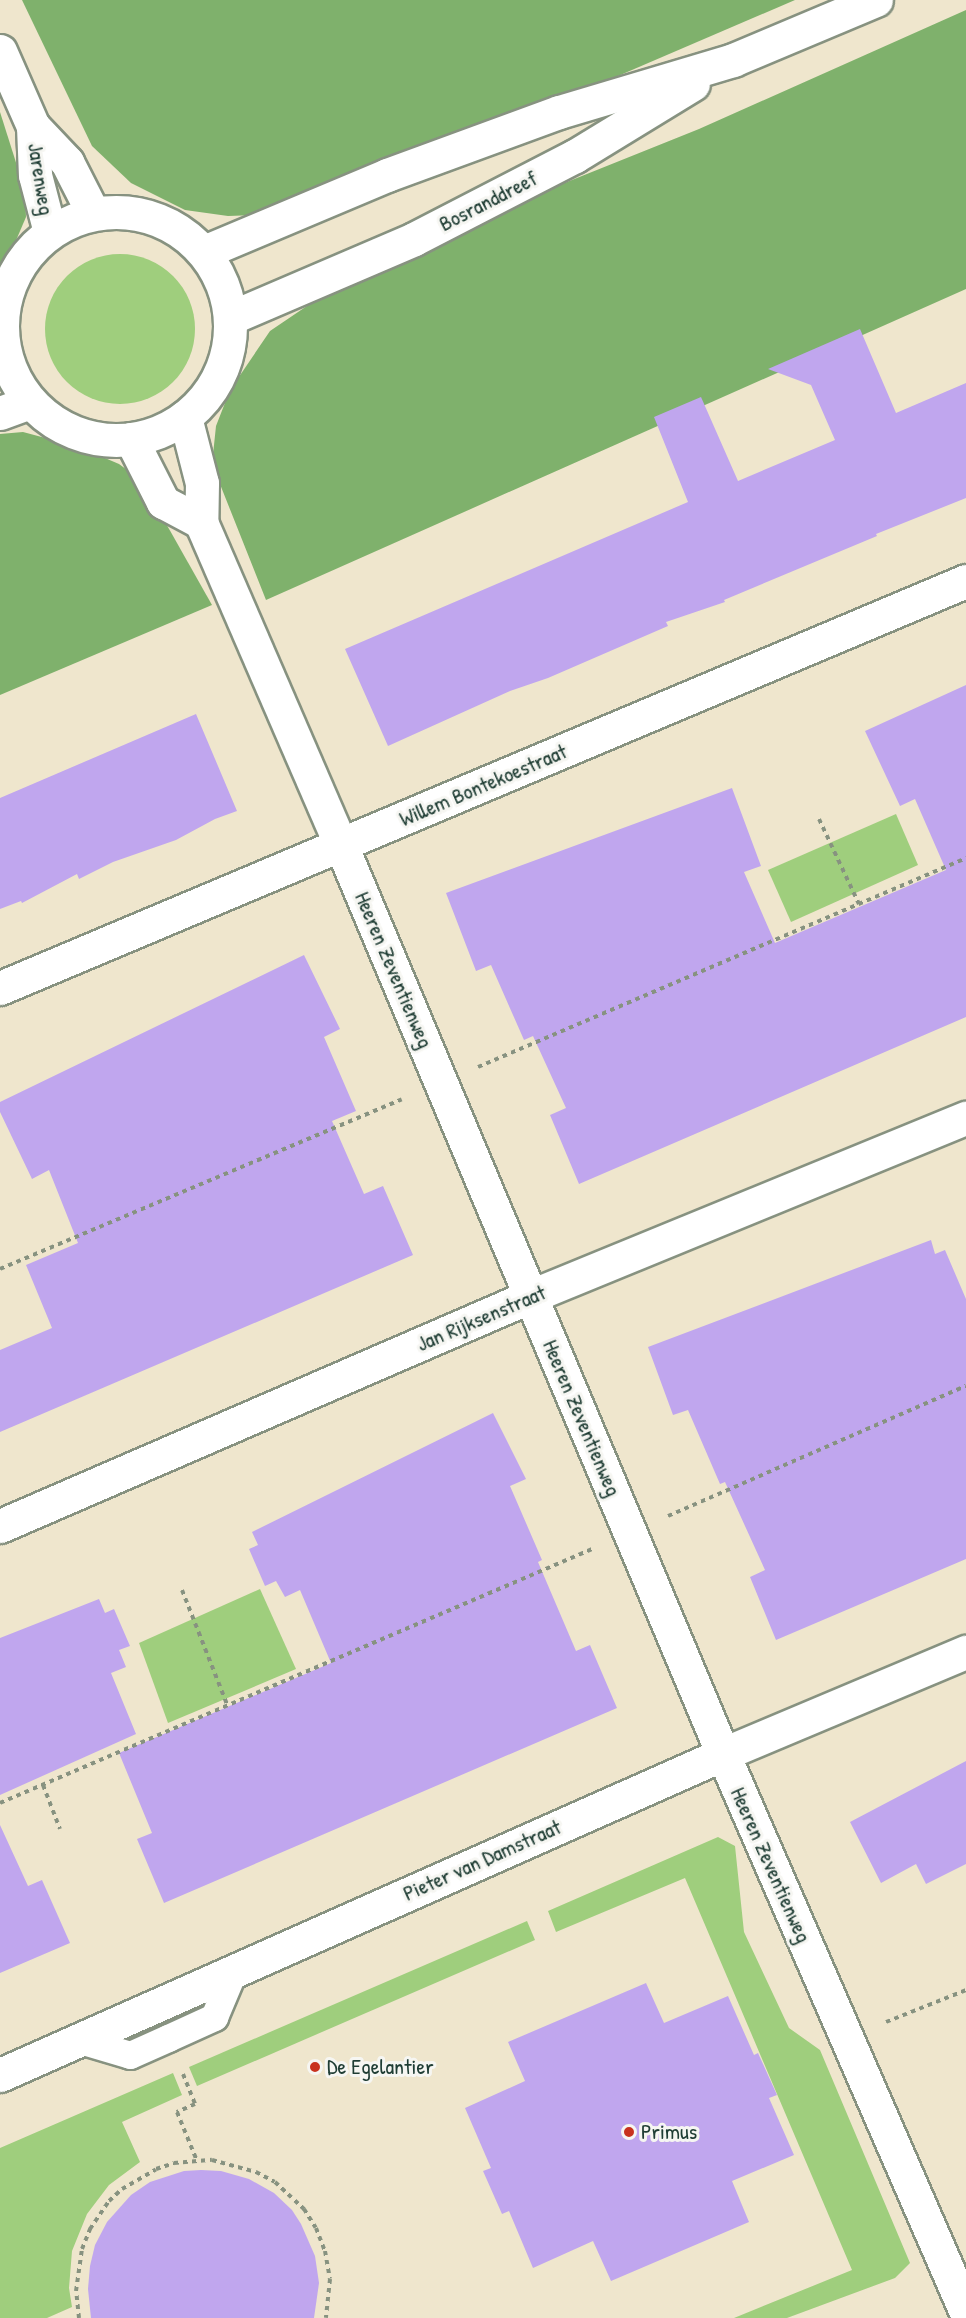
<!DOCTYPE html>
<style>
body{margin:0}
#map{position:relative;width:966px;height:2318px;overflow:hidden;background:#efe6cd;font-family:"Patrick Hand",sans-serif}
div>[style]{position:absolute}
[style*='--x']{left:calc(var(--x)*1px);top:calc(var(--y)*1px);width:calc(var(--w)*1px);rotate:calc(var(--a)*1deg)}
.green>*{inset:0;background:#9fce7d}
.round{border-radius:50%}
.forest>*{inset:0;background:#7fb16c}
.building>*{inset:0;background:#c0a6ee}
.path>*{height:4px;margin-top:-2px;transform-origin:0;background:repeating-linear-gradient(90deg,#879280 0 4.5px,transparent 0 9px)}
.roads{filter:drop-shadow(2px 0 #879280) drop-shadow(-2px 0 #879280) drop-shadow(0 2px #879280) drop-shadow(0 -2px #879280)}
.service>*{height:27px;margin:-13.5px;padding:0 13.5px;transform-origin:13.5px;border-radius:13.5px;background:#fff}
.minor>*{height:33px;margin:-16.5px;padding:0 16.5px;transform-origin:16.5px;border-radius:16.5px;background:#fff}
.secondary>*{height:33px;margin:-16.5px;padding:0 16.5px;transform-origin:16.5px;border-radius:16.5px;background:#fff}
.secondary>.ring{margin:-16.5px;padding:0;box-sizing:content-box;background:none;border:33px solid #fff;border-radius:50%}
.dots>*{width:16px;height:16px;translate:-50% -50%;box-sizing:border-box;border:3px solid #f6f6f2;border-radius:50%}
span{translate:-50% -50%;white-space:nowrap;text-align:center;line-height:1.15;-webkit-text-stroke:6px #f6f6f2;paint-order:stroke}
.street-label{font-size:22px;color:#1f3d34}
.poi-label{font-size:22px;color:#1f3d34}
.left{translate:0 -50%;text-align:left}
</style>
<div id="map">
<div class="green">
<i class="round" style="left:45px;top:254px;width:150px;height:150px"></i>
<i style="clip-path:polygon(896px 814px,918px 865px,791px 922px,768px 870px)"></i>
<i style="clip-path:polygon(260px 1589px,296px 1669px,168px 1723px,139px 1643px)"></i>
<i style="clip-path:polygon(718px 1837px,735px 1846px,744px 1932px,789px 2028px,820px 2050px,910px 2263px,895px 2278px,787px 2318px,734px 2318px,852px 2270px,685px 1878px,556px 1932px,548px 1911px)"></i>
<i style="clip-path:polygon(527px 1921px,535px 1940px,197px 2086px,189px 2067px)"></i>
<i style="clip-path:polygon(173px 2073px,182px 2095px,122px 2122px,140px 2162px,109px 2185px,87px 2214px,72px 2251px,69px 2288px,72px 2307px,47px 2318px,0 2318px,0 2148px)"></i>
</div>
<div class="forest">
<i style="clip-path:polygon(22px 0,795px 0,478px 136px,285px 214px,228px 216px,185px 210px,131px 183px,92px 146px)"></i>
<i style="clip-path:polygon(966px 10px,966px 289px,266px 600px,212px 464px,216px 426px,230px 390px,270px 331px,335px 287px,552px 188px,699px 129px)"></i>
<i style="clip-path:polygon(0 112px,25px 191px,26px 217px,0 278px)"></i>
<i style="clip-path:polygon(23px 432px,79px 447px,119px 464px,142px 481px,212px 605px,0 695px,0 434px)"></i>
</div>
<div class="building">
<i style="clip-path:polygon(860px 329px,896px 413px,966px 383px,966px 498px,876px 534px,877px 536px,724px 600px,725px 602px,666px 622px,668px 626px,548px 678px,510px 691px,388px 746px,345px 649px,688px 502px,654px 417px,701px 397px,738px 481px,835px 440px,811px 385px,768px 369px)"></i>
<i style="clip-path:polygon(966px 685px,966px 1017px,579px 1184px,550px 1115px,566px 1108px,533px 1036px,524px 1040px,491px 965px,476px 971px,446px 893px,732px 788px,761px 866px,744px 872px,775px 943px,946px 870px,915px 799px,900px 806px,865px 731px)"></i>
<i style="clip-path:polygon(196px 714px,237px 811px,215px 819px,176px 840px,113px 862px,79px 879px,77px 874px,22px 903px,21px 901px,0 909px,0 798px)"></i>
<i style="clip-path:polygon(304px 955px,340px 1029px,324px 1037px,356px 1111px,332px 1121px,364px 1194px,383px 1186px,413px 1255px,0 1432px,0 1350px,52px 1328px,26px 1265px,78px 1243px,49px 1170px,32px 1179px,0 1112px,0 1102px)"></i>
<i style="clip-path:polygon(931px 1240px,935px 1254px,945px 1250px,966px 1299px,966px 1559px,776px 1640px,750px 1577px,765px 1570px,725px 1482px,720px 1484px,688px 1410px,673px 1415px,648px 1347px)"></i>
<i style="clip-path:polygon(493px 1413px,526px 1479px,510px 1486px,542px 1560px,538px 1562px,576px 1651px,590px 1645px,617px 1708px,164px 1903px,137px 1839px,152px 1833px,119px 1753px,331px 1663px,300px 1590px,285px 1597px,276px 1581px,265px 1586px,249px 1549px,258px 1545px,252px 1532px)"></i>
<i style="clip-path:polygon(99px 1599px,105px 1613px,114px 1609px,130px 1646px,119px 1650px,126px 1667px,111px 1673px,136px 1734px,0 1795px,0 1638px)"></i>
<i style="clip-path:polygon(966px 1761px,966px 1864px,926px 1884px,916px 1864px,881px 1883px,850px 1822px)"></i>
<i style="clip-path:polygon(0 1825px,28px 1886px,42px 1880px,70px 1943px,0 1973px)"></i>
<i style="clip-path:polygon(646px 1983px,664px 2023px,728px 1996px,754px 2055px,758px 2053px,777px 2095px,769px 2098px,794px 2155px,732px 2181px,749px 2222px,611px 2281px,593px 2241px,533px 2268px,509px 2211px,502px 2214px,483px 2171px,491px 2168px,465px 2108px,525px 2081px,508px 2042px)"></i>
<i style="clip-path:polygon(201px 2170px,221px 2171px,249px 2179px,274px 2193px,292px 2210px,301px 2224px,315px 2256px,319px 2283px,314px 2318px,91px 2318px,88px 2289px,90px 2266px,95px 2245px,107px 2222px,131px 2195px,150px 2182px,184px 2171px)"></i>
</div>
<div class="path">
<i style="--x:819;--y:819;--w:94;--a:64.8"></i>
<i style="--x:478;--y:1067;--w:531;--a:-23.18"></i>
<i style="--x:0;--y:1269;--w:436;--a:-22.9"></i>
<i style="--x:668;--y:1516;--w:325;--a:-23.6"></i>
<i style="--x:182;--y:1590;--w:123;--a:68.5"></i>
<i style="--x:43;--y:1785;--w:47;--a:68.9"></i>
<i style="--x:0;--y:1803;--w:644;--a:-23.22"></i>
<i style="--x:886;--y:2022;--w:86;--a:-21.8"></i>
<i style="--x:183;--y:2074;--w:32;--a:68"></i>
<i style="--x:195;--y:2104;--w:20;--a:156"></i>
<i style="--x:177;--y:2112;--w:53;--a:67.8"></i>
<i style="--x:79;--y:2318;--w:27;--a:-96"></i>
<i style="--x:76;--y:2291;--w:42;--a:-81.9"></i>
<i style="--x:82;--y:2249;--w:22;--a:-68"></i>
<i style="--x:90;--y:2229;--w:34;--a:-56"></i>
<i style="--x:109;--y:2201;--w:18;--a:-43"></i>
<i style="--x:122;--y:2189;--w:39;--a:-30"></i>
<i style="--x:156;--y:2169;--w:19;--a:-18"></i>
<i style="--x:174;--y:2163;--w:38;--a:-5"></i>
<i style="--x:212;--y:2160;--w:46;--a:15.3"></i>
<i style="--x:256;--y:2172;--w:21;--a:28"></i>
<i style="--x:275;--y:2182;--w:40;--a:43"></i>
<i style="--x:304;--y:2209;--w:22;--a:58"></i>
<i style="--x:316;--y:2228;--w:25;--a:69"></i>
<i style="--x:325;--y:2251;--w:28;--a:80"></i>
<i style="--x:330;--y:2279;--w:39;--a:96"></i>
</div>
<div class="roads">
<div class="service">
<i style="--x:80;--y:2040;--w:52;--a:16.7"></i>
<i style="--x:130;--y:2055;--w:42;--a:-24.1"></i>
<i style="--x:168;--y:2038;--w:51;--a:-24.5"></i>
<i style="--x:214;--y:2017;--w:49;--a:-67.1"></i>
</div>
<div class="minor">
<i style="--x:0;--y:51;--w:82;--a:66.3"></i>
<i style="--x:33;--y:126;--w:50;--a:46.6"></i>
<i style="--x:67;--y:162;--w:57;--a:63"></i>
<i style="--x:33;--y:126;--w:49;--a:87.7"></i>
<i style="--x:35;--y:175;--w:59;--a:75.3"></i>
<i style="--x:185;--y:417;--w:68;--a:75.6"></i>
<i style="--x:202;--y:483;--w:39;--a:91"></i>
<i style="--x:201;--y:522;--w:352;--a:66.6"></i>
<i style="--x:341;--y:845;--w:986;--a:67.21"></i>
<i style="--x:723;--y:1754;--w:609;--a:66.47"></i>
<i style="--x:131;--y:439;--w:71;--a:63.1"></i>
<i style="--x:163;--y:502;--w:43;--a:27.8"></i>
<i style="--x:0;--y:988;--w:1048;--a:-22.85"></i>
<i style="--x:0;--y:1526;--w:579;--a:-23.42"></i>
<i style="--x:531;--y:1296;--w:470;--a:-22.3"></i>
<i style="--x:0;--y:2075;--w:791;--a:-23.94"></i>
<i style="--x:723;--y:1754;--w:264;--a:-22.8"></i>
</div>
<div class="secondary">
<i class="ring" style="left:2px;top:212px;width:195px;height:195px"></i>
<i style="--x:204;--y:252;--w:199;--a:-22.8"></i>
<i style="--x:387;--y:175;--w:183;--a:-20.1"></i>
<i style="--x:559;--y:112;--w:182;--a:-16.6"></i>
<i style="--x:733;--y:60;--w:155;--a:-22.8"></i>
<i style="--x:230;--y:318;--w:200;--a:-23.2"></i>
<i style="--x:414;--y:239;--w:181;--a:-27.3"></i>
<i style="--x:575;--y:156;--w:138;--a:-31.4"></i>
<i style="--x:0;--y:413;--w:32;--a:-20"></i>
</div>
</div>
<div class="dots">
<i style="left:315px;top:2067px;background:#c8321e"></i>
<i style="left:629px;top:2132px;background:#c8321e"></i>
</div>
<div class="street-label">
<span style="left:41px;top:179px;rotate:81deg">Jarenweg</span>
<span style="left:488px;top:201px;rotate:-27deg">Bosranddreef</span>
<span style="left:483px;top:785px;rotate:-23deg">Willem Bontekoestraat</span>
<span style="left:394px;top:970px;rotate:67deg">Heeren Zeventienweg</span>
<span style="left:481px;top:1318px;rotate:-23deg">Jan Rijksenstraat</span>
<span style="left:582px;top:1418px;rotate:67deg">Heeren Zeventienweg</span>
<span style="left:482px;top:1860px;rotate:-24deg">Pieter van Damstraat</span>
<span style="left:771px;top:1865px;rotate:66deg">Heeren Zeventienweg</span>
</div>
<div class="poi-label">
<span class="left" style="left:327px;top:2067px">De Egelantier</span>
<span class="left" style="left:641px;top:2132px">Primus</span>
</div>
</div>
